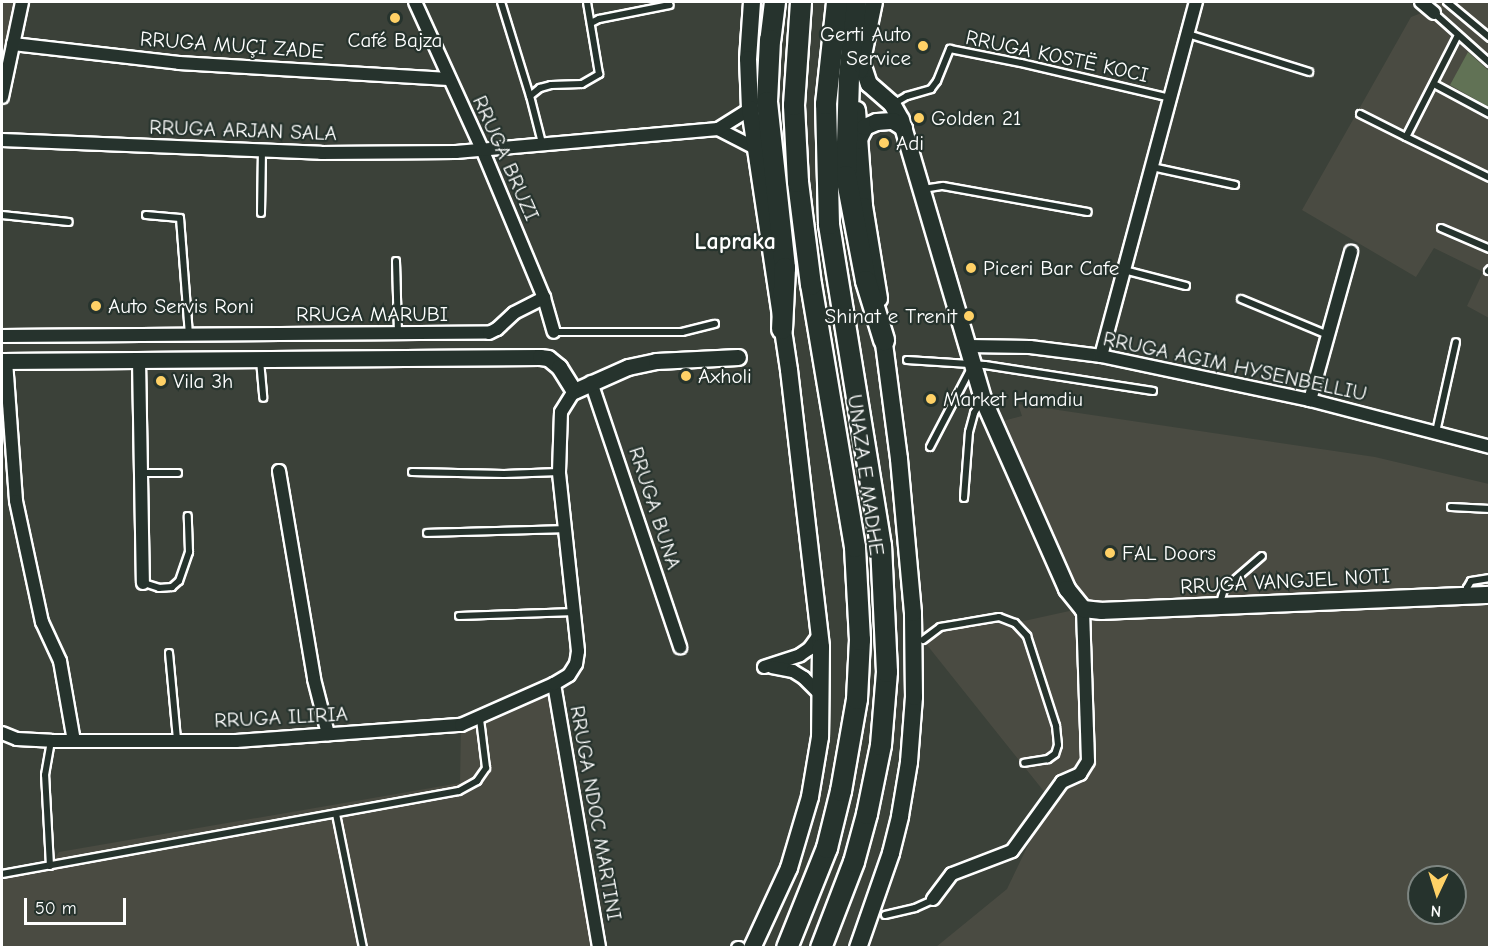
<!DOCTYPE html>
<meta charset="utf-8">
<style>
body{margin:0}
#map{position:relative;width:1491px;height:949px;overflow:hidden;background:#3b4139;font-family:"Comic Neue",sans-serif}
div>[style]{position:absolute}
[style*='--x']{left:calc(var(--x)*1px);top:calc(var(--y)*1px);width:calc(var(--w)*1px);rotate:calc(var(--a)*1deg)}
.built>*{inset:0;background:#4a4b42}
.green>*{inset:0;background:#617255}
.roads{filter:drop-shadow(2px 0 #fff) drop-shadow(-2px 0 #fff) drop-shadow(0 2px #fff) drop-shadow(0 -2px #fff)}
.service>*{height:6px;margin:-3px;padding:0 3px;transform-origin:3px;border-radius:3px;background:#26332d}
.minor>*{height:12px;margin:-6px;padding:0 6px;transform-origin:6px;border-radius:6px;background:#26332d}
.tertiary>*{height:15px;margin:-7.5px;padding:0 7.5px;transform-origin:7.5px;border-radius:7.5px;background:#26332d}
.secondary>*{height:16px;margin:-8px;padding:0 8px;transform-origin:8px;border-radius:8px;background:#26332d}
.trunk>*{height:20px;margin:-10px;padding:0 10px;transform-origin:10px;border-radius:10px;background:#26332d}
.dots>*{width:16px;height:16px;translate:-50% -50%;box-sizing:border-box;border:3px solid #26332d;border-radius:50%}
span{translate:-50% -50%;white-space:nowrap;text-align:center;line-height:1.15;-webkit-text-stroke:4.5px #26332d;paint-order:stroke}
.poi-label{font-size:21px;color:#fff}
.right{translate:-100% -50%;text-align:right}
.left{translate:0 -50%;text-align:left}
.street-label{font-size:21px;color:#fff}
.quarter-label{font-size:24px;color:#fff;font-weight:700}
.frame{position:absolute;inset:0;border:3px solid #fff;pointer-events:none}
.north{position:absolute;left:1407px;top:865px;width:60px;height:60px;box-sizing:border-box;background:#26332d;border:2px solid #7d8581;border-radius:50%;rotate:184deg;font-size:16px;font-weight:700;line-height:24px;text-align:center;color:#fff}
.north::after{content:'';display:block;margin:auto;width:21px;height:27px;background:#ffd166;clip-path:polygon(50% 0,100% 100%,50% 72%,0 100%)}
.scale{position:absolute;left:24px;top:898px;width:102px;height:27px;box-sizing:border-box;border:3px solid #fff;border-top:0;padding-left:8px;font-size:18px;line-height:21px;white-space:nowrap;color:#fff;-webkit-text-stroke:4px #26332d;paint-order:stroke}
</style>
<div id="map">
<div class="built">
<i style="clip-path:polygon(2px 2px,17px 2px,2px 73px)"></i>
<i style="clip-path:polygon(1431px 2px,1489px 2px,1489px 318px,1467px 306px,1483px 272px,1434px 248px,1416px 277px,1302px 210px,1411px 17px,1424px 12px,1430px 18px,1438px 8px)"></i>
<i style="clip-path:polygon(evenodd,1018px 404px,1375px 457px,1489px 484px,1489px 947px,936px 947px,1007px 889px,1050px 799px,923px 640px,941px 627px,999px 617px,1015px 623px,1083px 608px,999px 422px,1022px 416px,1018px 404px,1419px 877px,1455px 877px,1455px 913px,1419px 913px,1419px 877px)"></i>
<i style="clip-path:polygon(554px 684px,599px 947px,2px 948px,2px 874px,50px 866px,59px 852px,460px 783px,461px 725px)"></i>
</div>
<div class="green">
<i style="clip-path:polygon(1468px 52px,1489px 71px,1489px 107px,1450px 85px)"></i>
</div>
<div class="roads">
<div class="service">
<i style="--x:501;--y:2;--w:98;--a:72.9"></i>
<i style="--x:1447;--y:2;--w:56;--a:39.9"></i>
<i style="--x:1434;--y:13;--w:75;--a:41.8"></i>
<i style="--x:591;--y:23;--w:9;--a:-27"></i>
<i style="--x:599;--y:19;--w:72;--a:-11.2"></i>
<i style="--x:1188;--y:34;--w:127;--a:17.4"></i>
<i style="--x:1458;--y:35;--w:114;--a:117"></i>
<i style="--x:1406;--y:137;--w:93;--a:26"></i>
<i style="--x:1434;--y:84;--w:64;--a:28.2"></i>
<i style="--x:893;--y:104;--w:16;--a:-30"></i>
<i style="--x:907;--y:96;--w:25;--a:-16"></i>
<i style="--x:931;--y:89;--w:10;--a:-53"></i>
<i style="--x:937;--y:81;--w:35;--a:-68"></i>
<i style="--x:950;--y:49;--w:72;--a:11.2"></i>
<i style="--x:1021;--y:63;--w:153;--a:13.2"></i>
<i style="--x:1360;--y:114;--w:51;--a:26.6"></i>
<i style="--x:542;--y:143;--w:49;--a:-104.3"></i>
<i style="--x:530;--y:96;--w:13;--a:-39"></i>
<i style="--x:540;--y:88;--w:11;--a:-15"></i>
<i style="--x:551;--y:85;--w:31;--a:-2"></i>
<i style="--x:582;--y:84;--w:20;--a:-30"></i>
<i style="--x:599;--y:74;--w:73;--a:-99.5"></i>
<i style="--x:1152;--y:167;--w:85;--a:12.2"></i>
<i style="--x:923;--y:189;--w:20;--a:-9"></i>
<i style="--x:943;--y:186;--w:147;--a:10.2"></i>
<i style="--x:261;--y:213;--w:62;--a:-89.1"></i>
<i style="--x:2;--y:215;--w:67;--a:6"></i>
<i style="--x:146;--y:215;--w:34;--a:5"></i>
<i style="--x:180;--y:218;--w:117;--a:85.6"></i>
<i style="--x:1441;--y:228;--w:53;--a:23.2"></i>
<i style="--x:396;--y:261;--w:72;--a:88.4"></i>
<i style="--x:1124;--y:270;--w:64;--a:14.5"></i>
<i style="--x:1488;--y:271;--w:3;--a:-45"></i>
<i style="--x:1241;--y:299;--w:94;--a:22.5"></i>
<i style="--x:554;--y:332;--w:128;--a:0"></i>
<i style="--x:682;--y:332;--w:34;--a:-14"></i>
<i style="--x:260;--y:360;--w:38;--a:85"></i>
<i style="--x:907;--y:360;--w:78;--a:3.7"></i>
<i style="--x:985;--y:365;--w:170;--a:8.8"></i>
<i style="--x:1436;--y:432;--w:92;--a:-77.5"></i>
<i style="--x:930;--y:447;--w:87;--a:-62.5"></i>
<i style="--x:412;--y:472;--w:92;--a:1.2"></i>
<i style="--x:504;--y:474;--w:55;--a:-2.1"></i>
<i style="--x:142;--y:473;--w:36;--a:0"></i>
<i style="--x:964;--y:498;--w:66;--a:-85.7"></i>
<i style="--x:969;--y:432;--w:20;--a:-75"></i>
<i style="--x:974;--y:413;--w:13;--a:-58"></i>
<i style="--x:1451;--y:507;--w:39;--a:3"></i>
<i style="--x:427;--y:533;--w:139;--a:-1.6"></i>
<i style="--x:144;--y:583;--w:16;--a:18"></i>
<i style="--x:159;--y:588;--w:13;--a:-4"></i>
<i style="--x:172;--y:587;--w:9;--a:-41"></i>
<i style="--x:179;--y:581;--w:31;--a:-71"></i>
<i style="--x:189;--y:552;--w:36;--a:-92"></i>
<i style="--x:1468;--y:595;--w:7;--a:-98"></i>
<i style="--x:1467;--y:588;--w:8;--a:-60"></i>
<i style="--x:1471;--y:581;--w:19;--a:-9"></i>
<i style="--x:1220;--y:603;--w:15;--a:-74"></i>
<i style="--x:1224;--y:589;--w:50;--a:-41"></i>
<i style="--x:459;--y:616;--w:116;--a:-2"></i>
<i style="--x:923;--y:640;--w:21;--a:-37"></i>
<i style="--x:940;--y:627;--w:60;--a:-9.6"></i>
<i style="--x:999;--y:617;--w:17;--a:21"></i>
<i style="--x:1015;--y:623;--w:18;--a:47"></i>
<i style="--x:1027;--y:636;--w:95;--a:72.1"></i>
<i style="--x:1056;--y:726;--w:19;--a:84"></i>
<i style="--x:1058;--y:745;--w:9;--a:108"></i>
<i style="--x:1055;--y:754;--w:9;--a:144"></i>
<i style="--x:1048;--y:759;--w:24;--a:171"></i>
<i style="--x:169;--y:653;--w:87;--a:84.7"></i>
<i style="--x:336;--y:814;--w:137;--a:78.6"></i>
<i style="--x:50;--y:866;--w:91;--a:-93.1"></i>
<i style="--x:45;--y:775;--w:35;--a:-80"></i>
<i style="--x:2;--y:874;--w:464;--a:-10.3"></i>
<i style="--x:459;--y:791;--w:21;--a:-29"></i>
<i style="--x:477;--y:781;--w:16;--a:-55"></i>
<i style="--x:486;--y:768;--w:49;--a:-97"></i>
<i style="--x:885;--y:915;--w:31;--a:-13"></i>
<i style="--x:915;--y:908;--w:20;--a:-24"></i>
</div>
<div class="minor">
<i style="--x:415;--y:2;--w:162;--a:65.5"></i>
<i style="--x:482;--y:149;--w:161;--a:67.4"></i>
<i style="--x:544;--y:298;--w:35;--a:74"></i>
<i style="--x:1421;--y:2;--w:17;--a:40"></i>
<i style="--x:13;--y:44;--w:167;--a:6.5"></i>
<i style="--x:179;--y:63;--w:270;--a:3.4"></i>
<i style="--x:2;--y:97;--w:97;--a:-78.1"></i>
<i style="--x:718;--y:129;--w:42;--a:27.2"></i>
<i style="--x:2;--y:140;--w:319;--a:2.3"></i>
<i style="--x:321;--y:153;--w:135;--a:-0.4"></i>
<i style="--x:456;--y:152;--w:263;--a:-5"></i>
<i style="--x:718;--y:129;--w:38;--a:-32"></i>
<i style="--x:2;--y:336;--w:487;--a:-0.4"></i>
<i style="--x:489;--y:333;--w:9;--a:-27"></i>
<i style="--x:497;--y:329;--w:23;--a:-43"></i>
<i style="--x:514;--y:313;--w:34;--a:-27"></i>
<i style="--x:969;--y:346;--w:61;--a:0.9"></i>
<i style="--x:1030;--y:347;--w:72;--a:7.2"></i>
<i style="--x:1101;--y:356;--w:214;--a:11.9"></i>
<i style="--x:1310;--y:400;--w:186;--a:14.6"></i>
<i style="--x:1101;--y:356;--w:367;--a:-75"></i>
<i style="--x:139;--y:360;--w:223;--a:89"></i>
<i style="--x:6;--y:361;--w:140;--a:85.9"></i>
<i style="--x:16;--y:501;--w:124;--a:77.9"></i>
<i style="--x:42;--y:622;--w:43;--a:65.2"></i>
<i style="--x:60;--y:661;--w:81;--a:80.1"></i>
<i style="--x:591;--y:382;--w:280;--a:71.4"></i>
<i style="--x:1310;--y:400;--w:154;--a:-74.5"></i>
<i style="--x:279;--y:471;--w:211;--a:80.4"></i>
<i style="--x:314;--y:679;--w:57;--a:75.7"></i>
<i style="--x:764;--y:667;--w:38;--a:-18"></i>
<i style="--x:800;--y:655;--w:11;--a:-34"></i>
<i style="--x:809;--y:649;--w:19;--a:-54"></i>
<i style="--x:772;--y:667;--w:21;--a:11"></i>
<i style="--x:793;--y:671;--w:13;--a:32"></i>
<i style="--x:804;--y:678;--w:24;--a:45"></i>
<i style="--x:554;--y:684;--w:268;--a:80.3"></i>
<i style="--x:2;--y:733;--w:16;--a:22"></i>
<i style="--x:17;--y:739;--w:34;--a:3"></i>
<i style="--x:51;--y:741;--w:185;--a:0"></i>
<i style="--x:236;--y:741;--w:226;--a:-4.1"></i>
<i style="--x:461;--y:725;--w:102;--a:-23.8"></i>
<i style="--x:554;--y:684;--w:17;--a:-31"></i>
<i style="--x:569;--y:675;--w:13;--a:-58"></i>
<i style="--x:576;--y:664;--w:13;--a:-81"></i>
<i style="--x:578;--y:651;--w:180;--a:-96.1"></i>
<i style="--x:559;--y:472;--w:60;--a:-88.1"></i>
<i style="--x:561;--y:412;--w:25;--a:-58"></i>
<i style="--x:933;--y:899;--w:31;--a:-53"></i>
<i style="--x:952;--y:874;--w:64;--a:-21"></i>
<i style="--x:1012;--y:851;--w:85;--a:-54.1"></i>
<i style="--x:1062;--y:782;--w:20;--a:-24"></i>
<i style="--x:1080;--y:774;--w:15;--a:-58"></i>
<i style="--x:1088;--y:761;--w:152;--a:-91.9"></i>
<i style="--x:738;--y:948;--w:1;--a:0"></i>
</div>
<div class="tertiary">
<i style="--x:2;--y:361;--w:538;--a:-0.43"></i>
<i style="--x:540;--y:357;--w:8;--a:7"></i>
<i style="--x:548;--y:358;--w:14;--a:39"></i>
<i style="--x:559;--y:367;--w:28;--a:58"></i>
<i style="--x:574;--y:391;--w:59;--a:-24"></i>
<i style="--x:628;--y:367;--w:29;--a:-12"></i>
<i style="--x:656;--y:361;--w:82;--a:-2.8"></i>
</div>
<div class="secondary">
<i style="--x:752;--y:2;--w:57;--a:94"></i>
<i style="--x:748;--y:59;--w:50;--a:87.7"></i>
<i style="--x:750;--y:109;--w:264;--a:81.5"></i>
<i style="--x:789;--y:370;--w:279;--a:83.4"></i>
<i style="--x:821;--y:647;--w:90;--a:90.6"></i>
<i style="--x:820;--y:737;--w:61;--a:99.5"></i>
<i style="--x:810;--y:797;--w:74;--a:106.5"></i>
<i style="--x:789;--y:868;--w:88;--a:114.8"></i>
<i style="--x:861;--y:60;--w:25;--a:72"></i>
<i style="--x:869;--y:84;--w:30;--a:41"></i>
<i style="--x:892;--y:104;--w:18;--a:61"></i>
<i style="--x:901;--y:120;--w:291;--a:73.6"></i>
<i style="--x:983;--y:399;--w:208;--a:66.1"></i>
<i style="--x:1067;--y:589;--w:26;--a:51"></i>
<i style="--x:1083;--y:609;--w:19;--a:6"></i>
<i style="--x:1102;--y:611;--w:388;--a:-2.4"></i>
<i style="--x:860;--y:70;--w:69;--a:-78.4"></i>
<i style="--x:857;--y:110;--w:96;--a:85.8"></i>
<i style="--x:864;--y:206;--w:94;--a:80.8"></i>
<i style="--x:858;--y:141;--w:16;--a:-63"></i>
<i style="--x:865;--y:127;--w:13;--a:-23"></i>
<i style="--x:877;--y:122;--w:16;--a:-4"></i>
<i style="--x:893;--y:121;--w:13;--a:32"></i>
<i style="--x:858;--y:948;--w:101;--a:-70.8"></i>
<i style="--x:891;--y:853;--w:38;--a:-76"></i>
<i style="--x:900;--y:816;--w:55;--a:-80.5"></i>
<i style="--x:909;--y:762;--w:65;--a:-85.6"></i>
<i style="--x:914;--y:697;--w:84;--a:-90.7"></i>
<i style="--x:913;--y:613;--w:155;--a:-95.2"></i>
<i style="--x:899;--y:459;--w:132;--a:-97.4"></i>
</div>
<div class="trunk">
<i style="--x:775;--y:2;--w:38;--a:97"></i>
<i style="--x:770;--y:40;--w:62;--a:92.8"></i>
<i style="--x:767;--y:102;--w:167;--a:83.8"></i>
<i style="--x:785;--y:268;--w:61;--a:92.8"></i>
<i style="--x:856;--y:2;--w:76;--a:95.3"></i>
<i style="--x:849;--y:78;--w:98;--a:91.8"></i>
<i style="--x:846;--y:176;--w:107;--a:79.2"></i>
<i style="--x:866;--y:281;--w:62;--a:73"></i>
<i style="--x:787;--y:948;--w:108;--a:-68.2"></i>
<i style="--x:827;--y:848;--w:59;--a:-76.2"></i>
<i style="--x:841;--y:791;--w:93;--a:-80.1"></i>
<i style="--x:857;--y:699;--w:59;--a:-87.1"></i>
<i style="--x:860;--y:640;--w:93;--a:-93.1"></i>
<i style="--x:855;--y:547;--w:266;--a:-99.5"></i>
<i style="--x:811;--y:285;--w:104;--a:-97.2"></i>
<i style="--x:798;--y:182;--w:77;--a:-93"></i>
<i style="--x:794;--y:105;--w:103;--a:-86.1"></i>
<i style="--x:821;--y:948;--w:92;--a:-69"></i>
<i style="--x:854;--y:862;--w:50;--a:-74.8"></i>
<i style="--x:867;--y:814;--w:70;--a:-78.5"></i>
<i style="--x:881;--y:745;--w:73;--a:-85.3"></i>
<i style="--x:887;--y:672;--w:126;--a:-92.7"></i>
<i style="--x:881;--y:546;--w:326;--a:-99.2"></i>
<i style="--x:829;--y:224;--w:120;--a:-91.4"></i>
<i style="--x:826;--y:104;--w:103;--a:-83.8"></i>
</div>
</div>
<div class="dots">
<i style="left:395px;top:18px;background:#ffd166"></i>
<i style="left:923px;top:46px;background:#ffd166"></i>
<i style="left:919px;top:118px;background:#ffd166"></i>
<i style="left:884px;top:143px;background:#ffd166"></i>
<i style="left:971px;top:268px;background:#ffd166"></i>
<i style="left:96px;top:306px;background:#ffd166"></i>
<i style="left:969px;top:316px;background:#ffd166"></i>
<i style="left:686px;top:376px;background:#ffd166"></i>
<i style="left:161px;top:381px;background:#ffd166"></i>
<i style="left:931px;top:399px;background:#ffd166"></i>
<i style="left:1110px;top:553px;background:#ffd166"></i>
</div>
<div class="poi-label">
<span class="right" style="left:911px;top:46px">Gerti Auto<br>Service</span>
<span style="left:395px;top:40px">Café Bajza</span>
<span class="left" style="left:931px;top:118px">Golden 21</span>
<span class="left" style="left:896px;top:143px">Adi</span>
<span class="left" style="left:983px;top:268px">Piceri Bar Cafe</span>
<span class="left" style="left:108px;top:306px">Auto Servis Roni</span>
<span class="right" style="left:957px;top:316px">Shinat e Trenit</span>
<span class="left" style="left:698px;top:376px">Axholi</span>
<span class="left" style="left:173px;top:381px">Vila 3h</span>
<span class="left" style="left:943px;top:399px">Market Hamdiu</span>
<span class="left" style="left:1122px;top:553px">FAL Doors</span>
</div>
<div class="street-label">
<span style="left:232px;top:45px;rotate:4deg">RRUGA MUÇI ZADE</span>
<span style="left:1057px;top:56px;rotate:12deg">RRUGA KOSTË KOCI</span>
<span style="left:243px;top:130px;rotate:2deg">RRUGA ARJAN SALA</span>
<span style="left:506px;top:158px;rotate:66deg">RRUGA BRUZI</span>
<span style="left:372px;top:314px">RRUGA MARUBI</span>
<span style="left:1235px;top:366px;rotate:12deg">RRUGA AGIM HYSENBELLIU</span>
<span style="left:866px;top:475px;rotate:82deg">UNAZA E MADHE</span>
<span style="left:655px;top:508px;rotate:72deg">RRUGA BUNA</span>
<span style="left:1285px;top:581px;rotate:-3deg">RRUGA VANGJEL NOTI</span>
<span style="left:281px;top:717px;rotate:-3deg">RRUGA ILIRIA</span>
<span style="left:596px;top:813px;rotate:80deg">RRUGA NDOC MARTINI</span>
</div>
<div class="quarter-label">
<span style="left:735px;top:242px">Lapraka</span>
</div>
<div class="frame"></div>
<div class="north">N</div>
<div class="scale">50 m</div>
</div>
